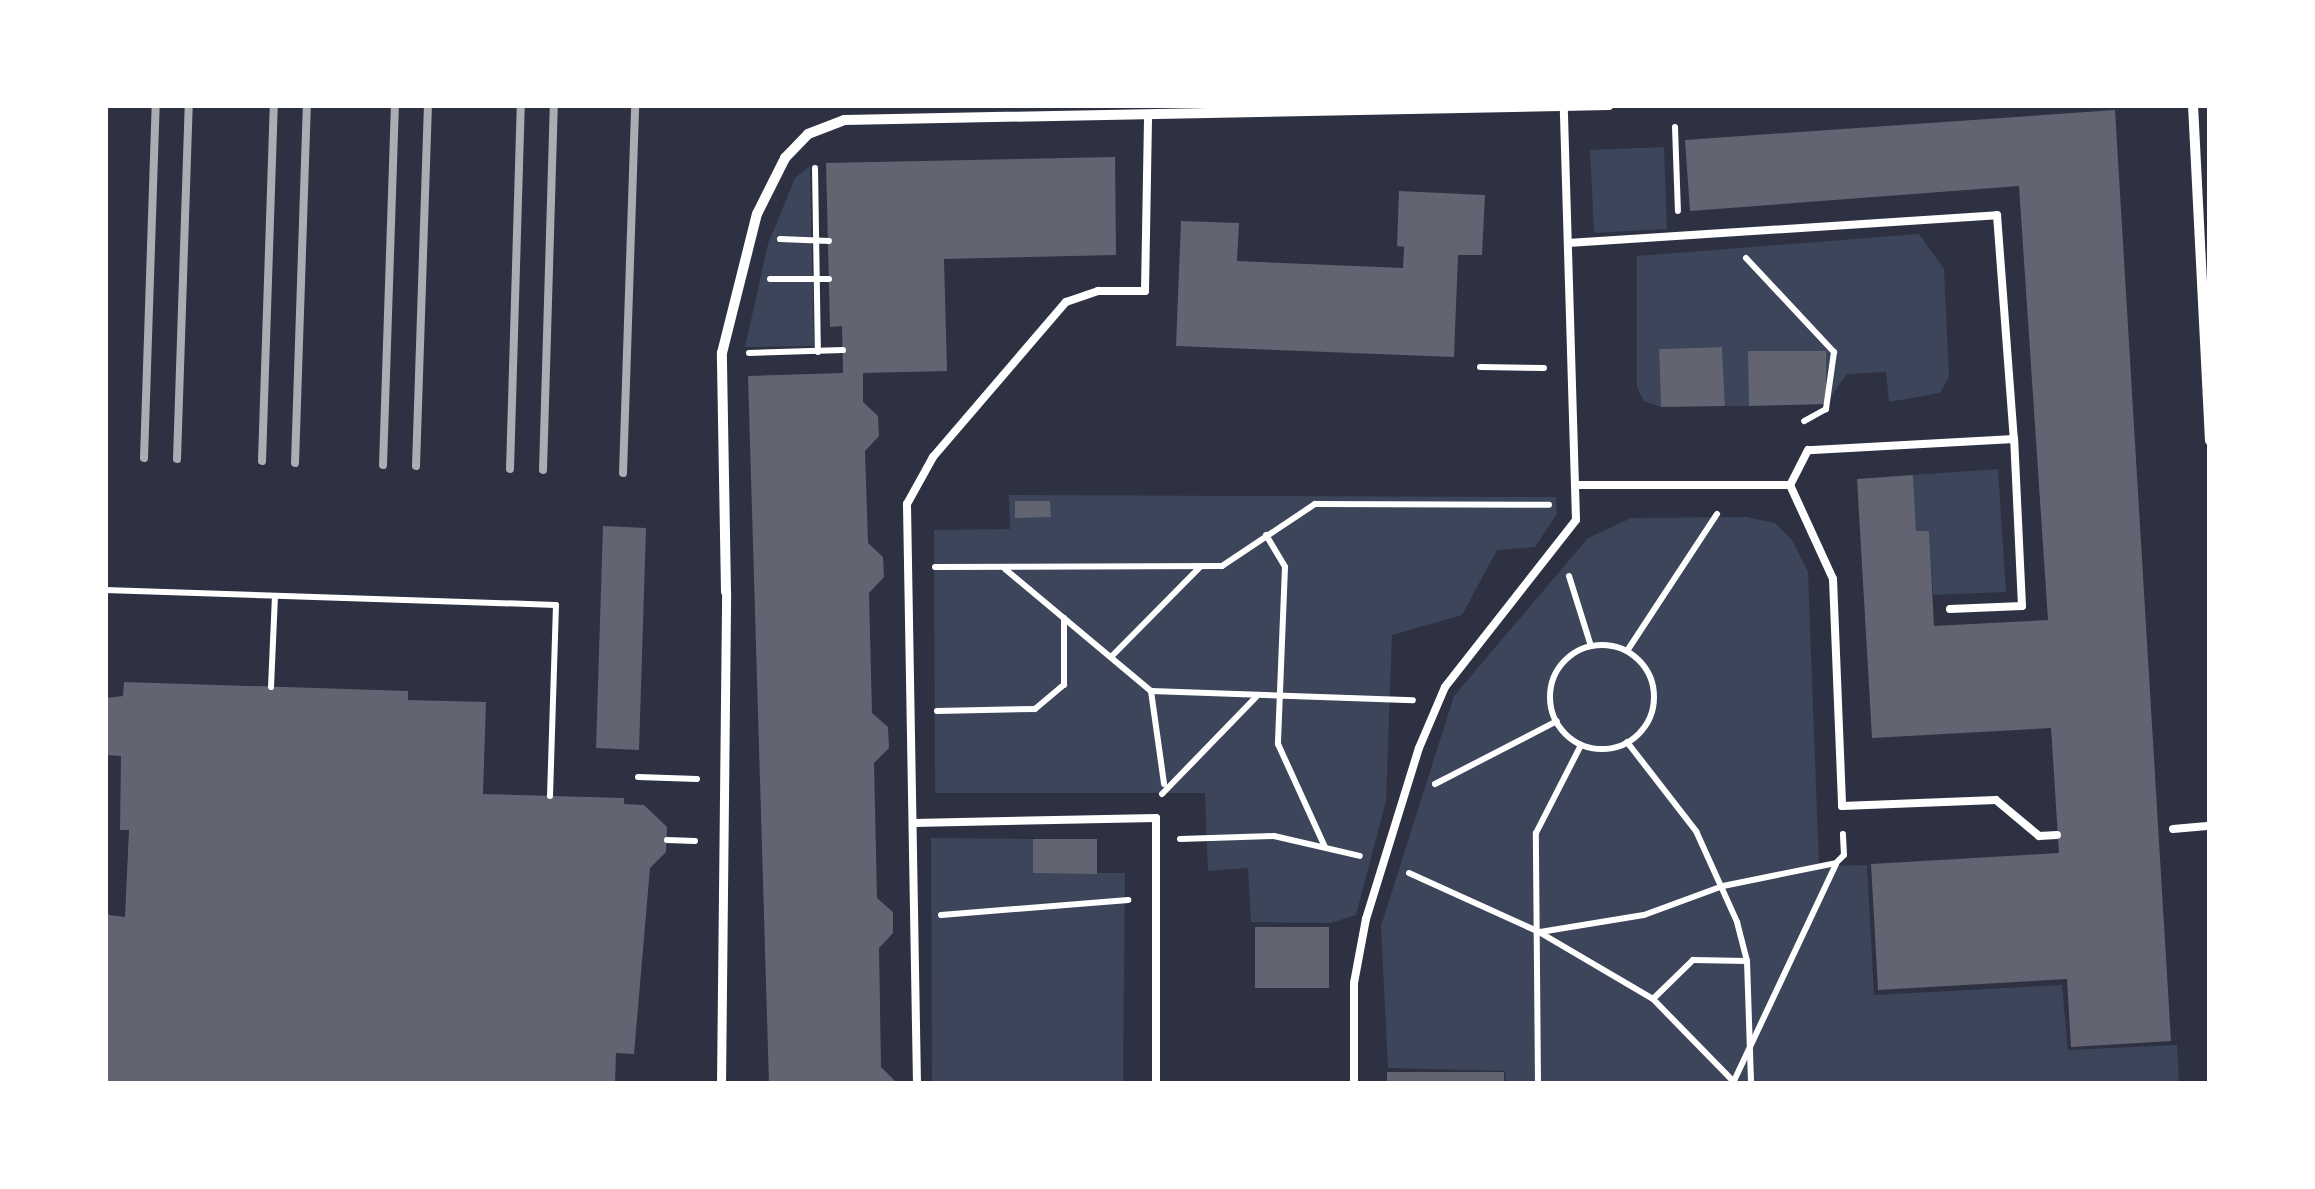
<!DOCTYPE html>
<style>
body{margin:0}
#map{position:relative;width:2315px;height:1189px;overflow:hidden;background:#2d3142;font-family:Helvetica,sans-serif}
div>[style]{position:absolute}
[style*='--x']{left:calc(var(--x)*1px);top:calc(var(--y)*1px);width:calc(var(--w)*1px);rotate:calc(var(--a)*1deg)}
.green>*{inset:0;background:#3c4559}
.building>*{inset:0;background:#626471}
.path>*{height:6px;margin:-3px;padding:0 3px;transform-origin:3px;border-radius:3px;background:#fff}
.path>.ring{margin:-3px;padding:0;box-sizing:content-box;background:none;border:6px solid #fff;border-radius:50%}
.service>*{height:8px;margin:-4px;padding:0 4px;transform-origin:4px;border-radius:4px;background:#fff}
.pedestrian>*{height:9px;margin:-4.5px;padding:0 4.5px;transform-origin:4.5px;border-radius:4.5px;background:#fff}
.minor>*{height:10px;margin:-5px;padding:0 5px;transform-origin:5px;border-radius:5px;background:#fff}
.rail>*{height:8px;margin:-4px;padding:0 4px;transform-origin:4px;border-radius:4px;background:#abadb3}
span{translate:-50% -50%;white-space:nowrap;text-align:center;line-height:1.15;-webkit-text-stroke:8px #fff;paint-order:stroke}
.frame{position:absolute;inset:0;border:108px solid #fff;pointer-events:none}
</style>
<div id="map">
<div class="green">
<i style="clip-path:polygon(1664px 147px,1667px 229px,1594px 233px,1590px 150px)"></i>
<i style="clip-path:polygon(810px 166px,814px 346px,745px 347px,768px 244px,795px 178px)"></i>
<i style="clip-path:polygon(1919px 234px,1944px 269px,1949px 377px,1940px 393px,1889px 402px,1886px 372px,1847px 374px,1826px 404px,1826px 352px,1749px 351px,1749px 406px,1725px 406px,1722px 347px,1659px 349px,1661px 407px,1644px 401px,1637px 387px,1637px 256px)"></i>
<i style="clip-path:polygon(1998px 469px,2006px 592px,1933px 595px,1929px 531px,1916px 531px,1913px 475px)"></i>
<i style="clip-path:polygon(1009px 495px,1556px 497px,1557px 514px,1535px 547px,1497px 550px,1462px 615px,1392px 635px,1386px 801px,1356px 915px,1331px 923px,1251px 922px,1248px 868px,1208px 871px,1205px 793px,935px 793px,934px 530px,1010px 529px)"></i>
<i style="clip-path:polygon(1746px 517px,1775px 523px,1792px 540px,1808px 572px,1819px 866px,1867px 865px,1874px 995px,2062px 985px,2068px 1050px,2177px 1045px,2179px 1084px,1506px 1084px,1505px 1071px,1388px 1068px,1381px 926px,1454px 696px,1588px 538px,1631px 518px)"></i>
<i style="clip-path:polygon(931px 838px,1033px 839px,1033px 873px,1125px 873px,1123px 1084px,932px 1084px)"></i>
</div>
<div class="building">
<i style="clip-path:polygon(2115px 110px,2171px 1041px,2071px 1047px,2067px 979px,1878px 990px,1871px 864px,2059px 853px,2051px 728px,1872px 738px,1857px 479px,1913px 475px,1916px 531px,1929px 531px,1934px 626px,2048px 620px,2019px 186px,1690px 211px,1685px 140px)"></i>
<i style="clip-path:polygon(1115px 157px,1116px 255px,944px 259px,947px 371px,863px 373px,863px 402px,878px 416px,879px 436px,865px 451px,868px 543px,883px 557px,884px 577px,869px 593px,872px 713px,888px 727px,889px 748px,874px 763px,877px 898px,893px 912px,893px 933px,879px 948px,881px 1067px,898px 1084px,769px 1084px,748px 376px,843px 373px,842px 326px,830px 327px,826px 163px)"></i>
<i style="clip-path:polygon(1399px 191px,1485px 195px,1482px 255px,1458px 255px,1454px 357px,1176px 346px,1181px 221px,1239px 223px,1237px 261px,1403px 268px,1404px 247px,1397px 246px)"></i>
<i style="clip-path:polygon(1722px 347px,1725px 406px,1661px 407px,1659px 349px)"></i>
<i style="clip-path:polygon(1748px 351px,1826px 351px,1826px 404px,1749px 406px)"></i>
<i style="clip-path:polygon(1015px 501px,1050px 501px,1051px 517px,1015px 518px)"></i>
<i style="clip-path:polygon(603px 526px,646px 528px,639px 750px,596px 748px)"></i>
<i style="clip-path:polygon(124px 682px,408px 691px,408px 700px,486px 702px,483px 794px,624px 798px,624px 804px,644px 805px,667px 827px,666px 852px,650px 868px,634px 1054px,616px 1053px,615px 1084px,105px 1084px,105px 907px,109px 915px,125px 917px,129px 830px,120px 830px,121px 756px,105px 755px,105px 698px,123px 696px)"></i>
<i style="clip-path:polygon(1033px 839px,1097px 839px,1097px 874px,1033px 873px)"></i>
<i style="clip-path:polygon(1255px 927px,1329px 927px,1329px 988px,1255px 988px)"></i>
<i style="clip-path:polygon(1387px 1072px,1504px 1072px,1504px 1084px,1387px 1084px)"></i>
</div>
<div class="path">
<i style="--x:1675;--y:127;--w:84;--a:88"></i>
<i style="--x:815;--y:168;--w:184;--a:89.1"></i>
<i style="--x:780;--y:239;--w:49;--a:2.3"></i>
<i style="--x:1746;--y:258;--w:129;--a:46.9"></i>
<i style="--x:1834;--y:352;--w:58;--a:98"></i>
<i style="--x:1826;--y:409;--w:25;--a:151"></i>
<i style="--x:770;--y:279;--w:59;--a:0"></i>
<i style="--x:749;--y:353;--w:94;--a:-1.8"></i>
<i style="--x:1480;--y:367;--w:64;--a:0.9"></i>
<i style="--x:1266;--y:535;--w:37;--a:59"></i>
<i style="--x:1285;--y:567;--w:177;--a:92.3"></i>
<i style="--x:1278;--y:744;--w:113;--a:65.5"></i>
<i style="--x:935;--y:567;--w:287;--a:-0.2"></i>
<i style="--x:1222;--y:566;--w:112;--a:-33.7"></i>
<i style="--x:1315;--y:504;--w:234;--a:0.2"></i>
<i style="--x:1005;--y:569;--w:190;--a:39.9"></i>
<i style="--x:1151;--y:691;--w:262;--a:2"></i>
<i style="--x:1569;--y:576;--w:73;--a:72.6"></i>
<i style="--x:105;--y:590;--w:451;--a:1.9"></i>
<i style="--x:556;--y:605;--w:191;--a:91.8"></i>
<i class="ring" style="left:1550px;top:645px;width:98px;height:98px"></i>
<i style="--x:1627;--y:651;--w:164;--a:-56.7"></i>
<i style="--x:1112;--y:656;--w:125;--a:-45.3"></i>
<i style="--x:271;--y:687;--w:91;--a:-87.5"></i>
<i style="--x:1151;--y:691;--w:94;--a:82"></i>
<i style="--x:937;--y:711;--w:98;--a:-1.2"></i>
<i style="--x:1035;--y:709;--w:38;--a:-40"></i>
<i style="--x:1064;--y:685;--w:67;--a:-90"></i>
<i style="--x:1627;--y:742;--w:113;--a:52.2"></i>
<i style="--x:1696;--y:831;--w:100;--a:65.7"></i>
<i style="--x:1737;--y:922;--w:40;--a:75.6"></i>
<i style="--x:1747;--y:961;--w:123;--a:88.1"></i>
<i style="--x:638;--y:777;--w:59;--a:1.9"></i>
<i style="--x:1435;--y:784;--w:137;--a:-27.3"></i>
<i style="--x:1162;--y:794;--w:136;--a:-45.9"></i>
<i style="--x:1180;--y:839;--w:94;--a:-1.8"></i>
<i style="--x:1274;--y:836;--w:88;--a:13.1"></i>
<i style="--x:667;--y:840;--w:28;--a:2"></i>
<i style="--x:1409;--y:873;--w:143;--a:24.4"></i>
<i style="--x:1539;--y:932;--w:132;--a:30.4"></i>
<i style="--x:1653;--y:999;--w:119;--a:45.7"></i>
<i style="--x:941;--y:915;--w:188;--a:-4.6"></i>
<i style="--x:1540;--y:932;--w:105;--a:-9.3"></i>
<i style="--x:1644;--y:915;--w:84;--a:-20.2"></i>
<i style="--x:1723;--y:886;--w:115;--a:-11.5"></i>
<i style="--x:1836;--y:863;--w:11;--a:-45"></i>
<i style="--x:1844;--y:855;--w:21;--a:-93"></i>
<i style="--x:1653;--y:999;--w:56;--a:-44.3"></i>
<i style="--x:1693;--y:960;--w:54;--a:1.1"></i>
<i style="--x:1733;--y:1083;--w:242;--a:-64.8"></i>
<i style="--x:1538;--y:1084;--w:251;--a:-90.5"></i>
<i style="--x:1536;--y:833;--w:99;--a:-62.9"></i>
</div>
<div class="service">
<i style="--x:1568;--y:243;--w:430;--a:-3.7"></i>
<i style="--x:1997;--y:215;--w:225;--a:85.7"></i>
<i style="--x:2014;--y:439;--w:206;--a:176.9"></i>
<i style="--x:1808;--y:450;--w:39;--a:117"></i>
<i style="--x:1575;--y:485;--w:215;--a:0"></i>
<i style="--x:1790;--y:485;--w:103;--a:65.4"></i>
<i style="--x:1833;--y:579;--w:227;--a:87.7"></i>
<i style="--x:1842;--y:806;--w:154;--a:-2.2"></i>
<i style="--x:1996;--y:800;--w:56;--a:39.9"></i>
<i style="--x:2039;--y:836;--w:18;--a:-3"></i>
<i style="--x:1950;--y:609;--w:72;--a:-2.4"></i>
<i style="--x:2022;--y:606;--w:167;--a:-92.7"></i>
<i style="--x:914;--y:823;--w:242;--a:-1.2"></i>
<i style="--x:1156;--y:818;--w:266;--a:90"></i>
<i style="--x:2173;--y:829;--w:37;--a:-5"></i>
<i style="--x:917;--y:1084;--w:580;--a:-90.99"></i>
<i style="--x:907;--y:504;--w:54;--a:-61"></i>
<i style="--x:933;--y:457;--w:204;--a:-49.4"></i>
<i style="--x:1066;--y:302;--w:34;--a:-19"></i>
<i style="--x:1098;--y:291;--w:47;--a:0"></i>
<i style="--x:1145;--y:291;--w:175;--a:-89"></i>
<i style="--x:1354;--y:1084;--w:101;--a:-90"></i>
<i style="--x:1354;--y:983;--w:65;--a:-79.4"></i>
<i style="--x:1366;--y:919;--w:179;--a:-72.8"></i>
<i style="--x:1419;--y:748;--w:66;--a:-66.9"></i>
<i style="--x:1445;--y:687;--w:212;--a:-51.9"></i>
<i style="--x:1576;--y:520;--w:412;--a:-91.7"></i>
</div>
<div class="pedestrian">
<i style="--x:721;--y:1084;--w:492;--a:-89.4"></i>
</div>
<div class="minor">
<i style="--x:2193;--y:105;--w:336;--a:87.1"></i>
<i style="--x:726;--y:592;--w:239;--a:-91"></i>
<i style="--x:722;--y:353;--w:143;--a:-75.9"></i>
<i style="--x:757;--y:214;--w:63;--a:-63.4"></i>
<i style="--x:785;--y:158;--w:33;--a:-46"></i>
<i style="--x:808;--y:134;--w:39;--a:-21"></i>
<i style="--x:844;--y:120;--w:765;--a:-1.12"></i>
</div>
<div class="rail">
<i style="--x:144;--y:458;--w:353;--a:-88.1"></i>
<i style="--x:177;--y:459;--w:354;--a:-88.1"></i>
<i style="--x:262;--y:461;--w:356;--a:-88.1"></i>
<i style="--x:295;--y:463;--w:358;--a:-88.1"></i>
<i style="--x:383;--y:465;--w:360;--a:-88.1"></i>
<i style="--x:416;--y:466;--w:361;--a:-88.1"></i>
<i style="--x:510;--y:469;--w:364;--a:-88.3"></i>
<i style="--x:543;--y:470;--w:365;--a:-88.3"></i>
<i style="--x:623;--y:473;--w:368;--a:-88.1"></i>
</div>
<div class="frame"></div>
</div>
